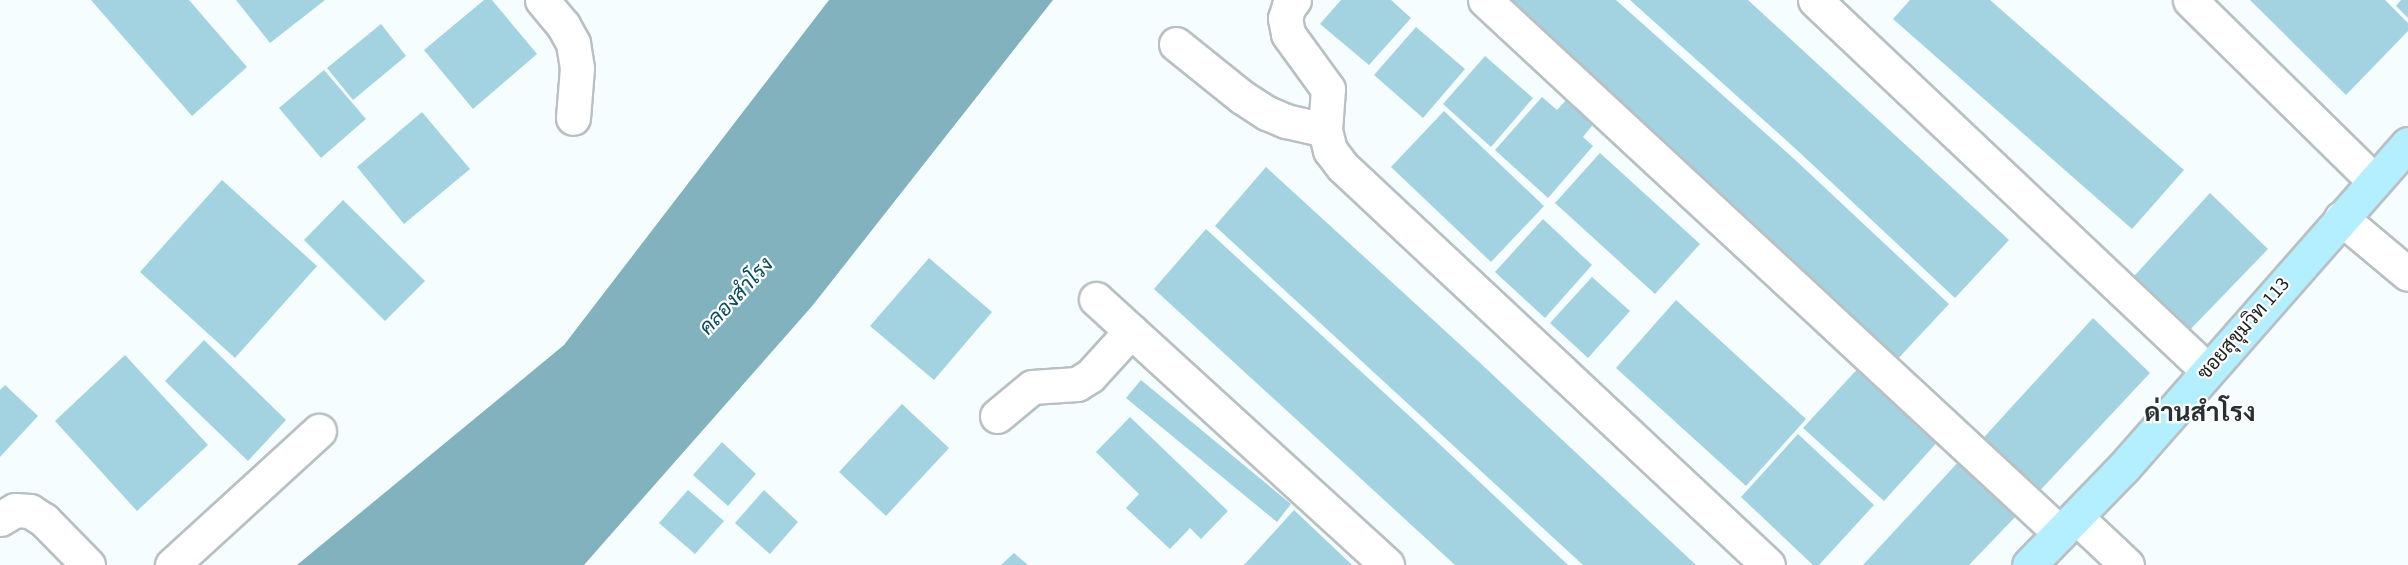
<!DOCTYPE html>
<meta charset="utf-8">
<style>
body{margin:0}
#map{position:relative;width:2408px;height:565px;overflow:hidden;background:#f6fdff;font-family:"Source Sans 3",Sarabun,sans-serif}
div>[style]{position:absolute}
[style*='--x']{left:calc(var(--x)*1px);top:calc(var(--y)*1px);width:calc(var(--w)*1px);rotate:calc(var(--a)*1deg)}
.water>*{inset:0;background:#83b2bf}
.building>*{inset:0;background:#a3d3e1}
.roads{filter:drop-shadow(2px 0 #b9c0c3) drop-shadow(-2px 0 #b9c0c3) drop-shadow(0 2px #b9c0c3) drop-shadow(0 -2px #b9c0c3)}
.minor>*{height:33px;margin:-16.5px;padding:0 16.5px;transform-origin:16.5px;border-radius:16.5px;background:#fff}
.major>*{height:33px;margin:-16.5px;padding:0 16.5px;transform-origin:16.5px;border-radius:16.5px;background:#b3efff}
span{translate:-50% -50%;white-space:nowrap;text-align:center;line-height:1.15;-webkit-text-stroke:4.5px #fff;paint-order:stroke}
.street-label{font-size:20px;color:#1e2122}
.water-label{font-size:21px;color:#064d5c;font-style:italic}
.district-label{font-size:26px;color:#282f31;font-weight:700}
</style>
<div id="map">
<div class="water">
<i style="clip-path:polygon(829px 0,1053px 0,813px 305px,584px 565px,297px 565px,564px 345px)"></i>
</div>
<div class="building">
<i style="clip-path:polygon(91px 0,189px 0,247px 67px,192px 116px)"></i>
<i style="clip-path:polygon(236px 0,325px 0,270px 43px)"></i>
<i style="clip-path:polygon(484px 0,492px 0,537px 54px,473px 109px,424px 50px)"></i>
<i style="clip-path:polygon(1341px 0,1391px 0,1411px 18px,1369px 65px,1320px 24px)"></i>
<i style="clip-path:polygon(1501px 0,1616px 0,1791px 156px,1949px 304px,1894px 363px)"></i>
<i style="clip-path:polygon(1630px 0,1748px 0,2009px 240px,1955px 298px,1798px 151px)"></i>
<i style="clip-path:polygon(1910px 0,1990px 0,2184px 170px,2132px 229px,1893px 19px)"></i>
<i style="clip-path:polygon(2250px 0,2385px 0,2408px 23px,2408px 31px,2346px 95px)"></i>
<i style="clip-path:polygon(2401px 0,2408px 0,2408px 18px,2396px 6px)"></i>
<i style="clip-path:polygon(381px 24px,406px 56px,353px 100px,327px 68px)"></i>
<i style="clip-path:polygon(1416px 27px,1465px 69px,1423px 118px,1374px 75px)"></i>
<i style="clip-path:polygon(1485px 56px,1533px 98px,1491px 147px,1443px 104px)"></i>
<i style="clip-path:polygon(324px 70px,366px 119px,321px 158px,279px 108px)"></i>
<i style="clip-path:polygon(1542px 97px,1557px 110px,1568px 98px,1595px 122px,1583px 137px,1593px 146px,1548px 198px,1495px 150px)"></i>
<i style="clip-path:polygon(1444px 111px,1544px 206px,1491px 262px,1391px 167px)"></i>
<i style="clip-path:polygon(422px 112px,470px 169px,404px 224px,357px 167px)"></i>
<i style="clip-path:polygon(1600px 153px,1700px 244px,1655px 294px,1555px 203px)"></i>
<i style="clip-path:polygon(1266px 167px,1478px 361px,1696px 565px,1583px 565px,1215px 226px)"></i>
<i style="clip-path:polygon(222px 180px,317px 266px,235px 358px,140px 272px)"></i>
<i style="clip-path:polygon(2210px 193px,2268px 249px,2184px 336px,2127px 284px)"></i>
<i style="clip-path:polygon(343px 200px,425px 281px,385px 321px,304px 240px)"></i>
<i style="clip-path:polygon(1543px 219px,1592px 265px,1545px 318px,1495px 272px)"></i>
<i style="clip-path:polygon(1206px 229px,1418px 424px,1568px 565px,1455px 565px,1154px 289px)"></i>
<i style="clip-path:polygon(929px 258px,992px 312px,934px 380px,870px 326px)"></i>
<i style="clip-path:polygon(1592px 277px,1630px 311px,1588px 358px,1550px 323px)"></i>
<i style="clip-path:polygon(1676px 300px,1806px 419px,1746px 486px,1616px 368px)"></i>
<i style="clip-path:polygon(2093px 318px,2150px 373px,2033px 498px,1976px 446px)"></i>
<i style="clip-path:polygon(204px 340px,286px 420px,248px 461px,165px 381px)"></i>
<i style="clip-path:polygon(125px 355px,208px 445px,137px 511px,55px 421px)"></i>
<i style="clip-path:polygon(1862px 364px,1941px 438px,1884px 501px,1803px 428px)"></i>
<i style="clip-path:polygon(1141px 380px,1291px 504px,1277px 522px,1126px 398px)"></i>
<i style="clip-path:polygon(5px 385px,38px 416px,0 457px,0 390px)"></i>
<i style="clip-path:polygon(902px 404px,949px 448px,886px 516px,839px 472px)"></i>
<i style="clip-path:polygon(1130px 417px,1228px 511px,1201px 539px,1190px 528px,1170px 549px,1126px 508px,1139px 494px,1096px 452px)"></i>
<i style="clip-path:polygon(1798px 434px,1874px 505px,1819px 565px,1813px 565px,1741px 497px)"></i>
<i style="clip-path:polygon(722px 442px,756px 474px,728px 506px,693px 475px)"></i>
<i style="clip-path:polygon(1961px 459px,2018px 514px,1969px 565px,1863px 565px)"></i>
<i style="clip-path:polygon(688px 490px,724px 521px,695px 554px,659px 523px)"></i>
<i style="clip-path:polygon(764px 490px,798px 522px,770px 554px,735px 523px)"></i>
<i style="clip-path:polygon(1294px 510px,1350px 563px,1352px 565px,1244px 565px)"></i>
<i style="clip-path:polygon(1014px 553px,1028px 565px,1001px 565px)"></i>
</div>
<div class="roads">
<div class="minor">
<i style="--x:542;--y:0;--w:33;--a:50"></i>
<i style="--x:563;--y:25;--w:21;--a:61"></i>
<i style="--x:573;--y:43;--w:25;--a:81"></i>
<i style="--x:577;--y:68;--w:50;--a:94.6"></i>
<i style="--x:1294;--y:0;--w:8;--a:130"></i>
<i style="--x:1289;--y:6;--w:13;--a:108"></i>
<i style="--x:1285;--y:18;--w:16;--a:79"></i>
<i style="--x:1288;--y:34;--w:68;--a:54"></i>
<i style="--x:1328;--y:89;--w:41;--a:94.2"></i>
<i style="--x:1325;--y:130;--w:21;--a:76"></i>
<i style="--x:1330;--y:150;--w:21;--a:53"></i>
<i style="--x:1343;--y:167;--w:582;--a:43.12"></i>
<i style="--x:1485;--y:0;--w:784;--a:42.83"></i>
<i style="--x:1815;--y:0;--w:540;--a:43.35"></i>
<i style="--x:2190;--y:0;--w:258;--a:44.5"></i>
<i style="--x:1176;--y:44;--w:85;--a:38.8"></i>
<i style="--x:1242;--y:97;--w:30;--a:33"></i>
<i style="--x:1267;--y:113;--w:21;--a:23"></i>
<i style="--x:1286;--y:121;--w:40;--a:13"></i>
<i style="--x:2341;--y:218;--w:87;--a:39.9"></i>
<i style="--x:1096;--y:299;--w:394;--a:42.4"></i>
<i style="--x:997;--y:416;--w:45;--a:-39.6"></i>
<i style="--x:1032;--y:387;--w:45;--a:-3.8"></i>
<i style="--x:1077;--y:384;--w:15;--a:-32"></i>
<i style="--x:1090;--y:376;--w:61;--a:-47.7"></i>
<i style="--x:2076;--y:517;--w:70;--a:43.3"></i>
<i style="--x:0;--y:519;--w:17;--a:-31"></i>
<i style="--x:15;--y:510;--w:15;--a:4"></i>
<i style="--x:30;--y:511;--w:17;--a:33"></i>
<i style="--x:44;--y:520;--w:63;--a:45.6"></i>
<i style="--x:172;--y:565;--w:199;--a:-42.4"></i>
</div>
<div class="major">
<i style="--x:2029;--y:565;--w:136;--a:-45.9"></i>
<i style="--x:2124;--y:467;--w:430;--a:-48.7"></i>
</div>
</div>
<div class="street-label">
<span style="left:2244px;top:329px;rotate:-49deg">ซอยสุขุมวิท 113</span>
</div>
<div class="water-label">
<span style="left:736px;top:296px;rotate:-47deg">คลองสำโรง</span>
</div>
<div class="district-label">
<span style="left:2200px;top:413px">ด่านสำโรง</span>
</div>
</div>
